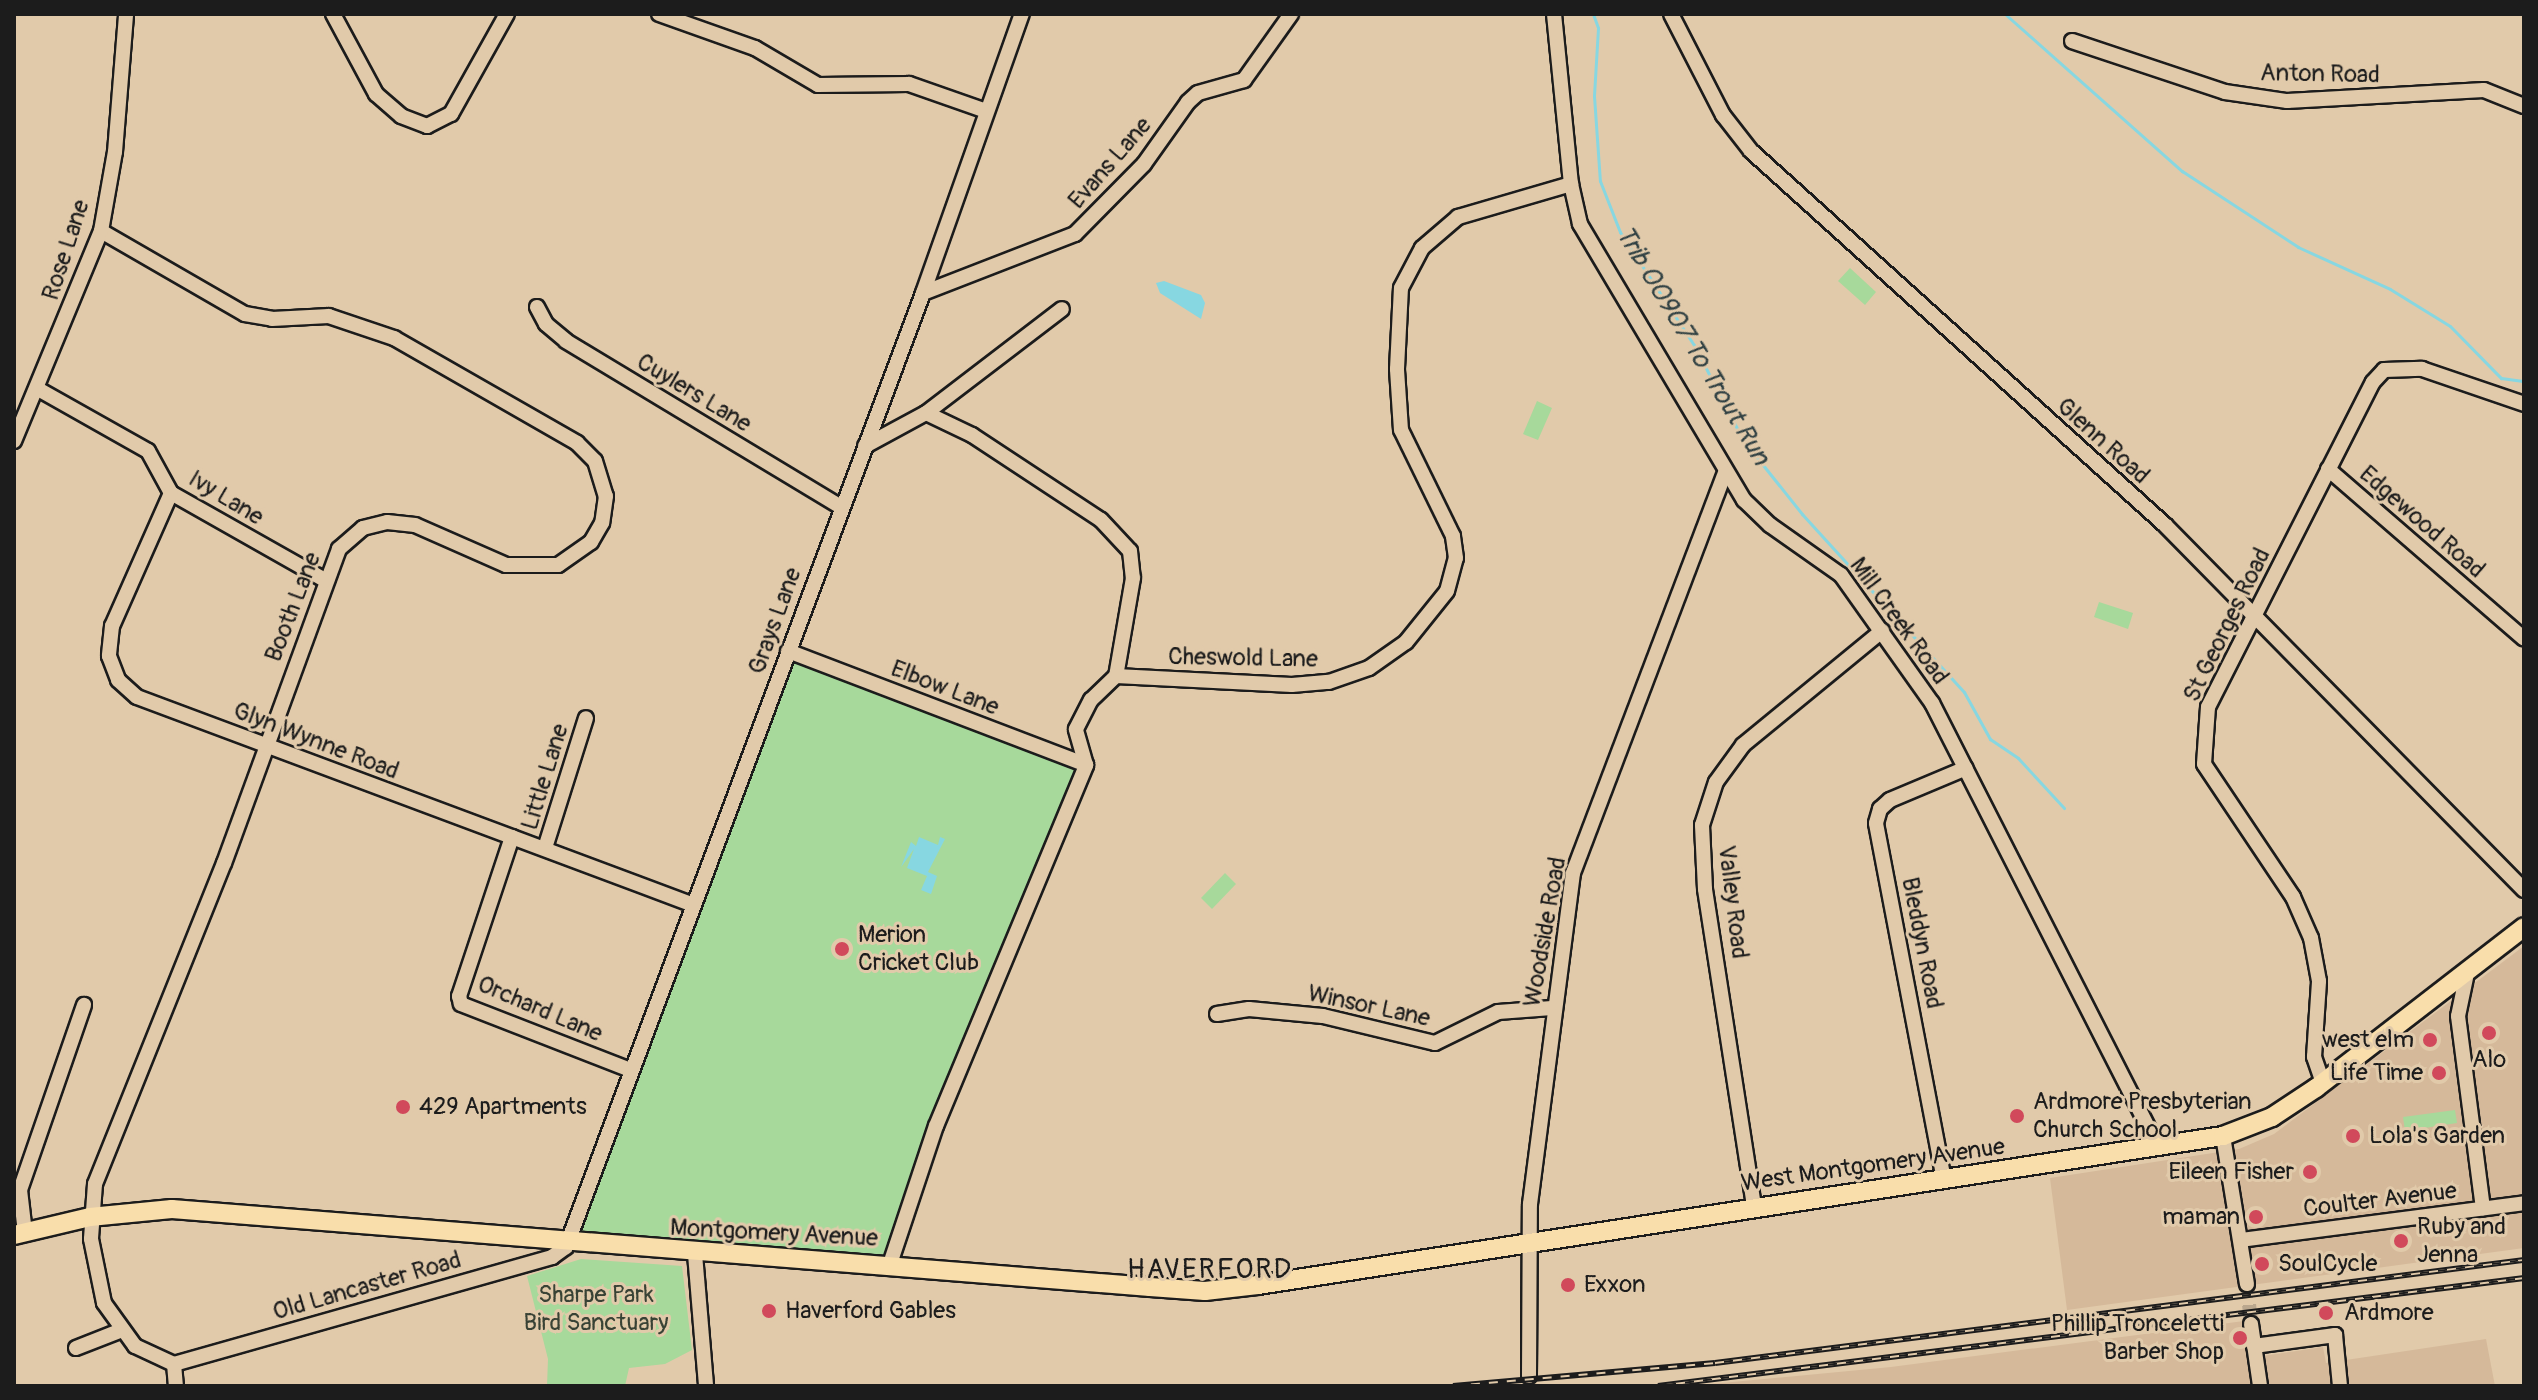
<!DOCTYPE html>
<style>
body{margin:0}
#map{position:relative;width:2538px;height:1400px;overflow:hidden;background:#e1caaa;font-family:Pangolin,sans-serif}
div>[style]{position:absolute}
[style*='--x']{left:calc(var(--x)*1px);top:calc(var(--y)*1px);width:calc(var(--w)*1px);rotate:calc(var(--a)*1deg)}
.built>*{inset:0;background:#d5b99a}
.green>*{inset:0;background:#a7d99b}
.water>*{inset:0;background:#87d7e1}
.stream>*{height:3px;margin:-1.5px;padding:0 1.5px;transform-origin:1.5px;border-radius:1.5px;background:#87d7e1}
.minor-tunnel>*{height:14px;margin-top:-7px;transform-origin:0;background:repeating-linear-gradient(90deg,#baa78e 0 14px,transparent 0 21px)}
.roads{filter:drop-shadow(2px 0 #1c1c1c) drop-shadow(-2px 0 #1c1c1c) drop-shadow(0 2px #1c1c1c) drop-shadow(0 -2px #1c1c1c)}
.minor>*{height:14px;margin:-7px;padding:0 7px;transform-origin:7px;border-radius:7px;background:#e1caaa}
.major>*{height:18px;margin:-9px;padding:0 9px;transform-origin:9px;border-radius:9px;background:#f9deab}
.rail>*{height:6px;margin-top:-3px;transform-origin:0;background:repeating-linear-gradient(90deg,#e1caaa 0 9px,#1c1c1c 0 18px);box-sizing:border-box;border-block:2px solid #1c1c1c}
.dots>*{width:22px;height:22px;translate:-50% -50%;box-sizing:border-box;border:4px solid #e1caaa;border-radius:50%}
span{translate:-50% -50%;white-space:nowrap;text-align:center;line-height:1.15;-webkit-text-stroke:6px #e1caaa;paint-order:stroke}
.street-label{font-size:24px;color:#1c1c1c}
.poi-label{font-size:24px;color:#1c1c1c}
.left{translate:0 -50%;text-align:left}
.right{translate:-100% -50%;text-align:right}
.park-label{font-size:24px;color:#384235}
.water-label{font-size:26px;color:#314143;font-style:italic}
.quarter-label{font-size:28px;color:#1c1c1c;letter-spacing:2px}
.frame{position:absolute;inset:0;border:16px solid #1c1c1c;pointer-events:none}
</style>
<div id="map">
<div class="built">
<i style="clip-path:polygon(2524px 946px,2524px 1248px,2067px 1310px,2050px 1178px,2239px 1149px,2274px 1134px)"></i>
<i style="clip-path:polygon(2244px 1321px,2254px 1386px,1690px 1386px,1891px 1367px)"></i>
<i style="clip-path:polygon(2486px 1339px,2495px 1386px,2266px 1386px,2262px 1356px,2323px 1347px,2326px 1363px)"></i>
</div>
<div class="green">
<i style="clip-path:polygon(1850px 268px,1876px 292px,1865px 305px,1838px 281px)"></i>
<i style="clip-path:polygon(1537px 401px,1552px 408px,1538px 440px,1523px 434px)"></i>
<i style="clip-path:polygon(2099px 602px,2133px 613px,2128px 629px,2094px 617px)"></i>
<i style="clip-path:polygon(788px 651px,1086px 765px,936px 1126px,890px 1264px,567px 1242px)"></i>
<i style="clip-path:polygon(1225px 873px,1236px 884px,1212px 909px,1201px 898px)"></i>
<i style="clip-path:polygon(2455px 1110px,2457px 1123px,2405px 1131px,2403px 1117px)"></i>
<i style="clip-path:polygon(581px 1259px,682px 1266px,692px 1350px,665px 1364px,629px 1368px,625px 1386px,547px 1386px,548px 1359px,527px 1276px)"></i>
</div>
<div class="water">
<i style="clip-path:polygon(1164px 281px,1201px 295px,1205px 303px,1201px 319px,1160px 293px,1156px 283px)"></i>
<i style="clip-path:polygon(919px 837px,938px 845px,940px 837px,945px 839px,928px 872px,937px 876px,931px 894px,921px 890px,927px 876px,907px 868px,914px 849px,901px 867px,911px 842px,916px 846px)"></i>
</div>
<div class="stream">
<i style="--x:1593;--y:14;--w:15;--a:70"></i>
<i style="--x:1598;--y:28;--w:68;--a:93.4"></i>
<i style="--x:1594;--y:96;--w:85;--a:86"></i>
<i style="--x:1600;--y:181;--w:55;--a:68.6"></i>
<i style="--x:1620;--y:232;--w:135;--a:56.8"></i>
<i style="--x:1694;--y:345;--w:107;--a:62.7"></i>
<i style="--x:1743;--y:440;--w:95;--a:51.4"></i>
<i style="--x:1802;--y:514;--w:241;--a:47.7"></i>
<i style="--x:1964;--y:692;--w:54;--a:61"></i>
<i style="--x:1990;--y:739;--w:34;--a:34"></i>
<i style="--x:2018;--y:758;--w:68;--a:47.4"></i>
<i style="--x:2005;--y:14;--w:237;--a:41.6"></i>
<i style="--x:2182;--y:171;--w:139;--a:33.2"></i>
<i style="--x:2298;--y:247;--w:101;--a:24.5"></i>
<i style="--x:2390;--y:289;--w:70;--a:31.7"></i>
<i style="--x:2450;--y:326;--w:73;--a:45.6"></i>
<i style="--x:2501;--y:378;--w:22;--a:8"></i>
</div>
<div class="minor-tunnel">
<i style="--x:2247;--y:1284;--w:40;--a:84.3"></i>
</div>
<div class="roads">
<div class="minor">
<i style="--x:333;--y:14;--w:91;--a:61.7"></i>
<i style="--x:376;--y:94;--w:33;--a:41"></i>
<i style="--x:401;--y:116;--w:28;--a:21"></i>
<i style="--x:427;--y:126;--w:27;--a:-27"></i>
<i style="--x:451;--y:114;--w:115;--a:-60.8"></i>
<i style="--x:659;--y:14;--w:102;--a:19.5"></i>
<i style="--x:755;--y:48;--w:73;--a:30.4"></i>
<i style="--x:818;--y:85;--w:91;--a:-0.6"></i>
<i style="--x:909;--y:84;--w:82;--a:19.3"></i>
<i style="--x:1554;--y:14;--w:171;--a:84.3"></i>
<i style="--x:1571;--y:184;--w:41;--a:77.3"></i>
<i style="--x:1580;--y:224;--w:321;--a:59.3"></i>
<i style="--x:1744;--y:500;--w:36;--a:44"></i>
<i style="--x:1770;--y:525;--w:87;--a:35.2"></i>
<i style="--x:1841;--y:575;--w:157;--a:54.6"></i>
<i style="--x:1932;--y:703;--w:497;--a:63"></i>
<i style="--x:1671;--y:14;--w:114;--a:62.8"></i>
<i style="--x:1723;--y:115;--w:46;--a:52.1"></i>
<i style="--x:1751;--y:151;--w:558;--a:42.09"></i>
<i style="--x:2165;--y:525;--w:512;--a:45.47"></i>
<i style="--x:2072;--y:41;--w:161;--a:18.4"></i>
<i style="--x:2225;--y:92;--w:63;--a:8.3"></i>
<i style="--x:2287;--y:101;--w:197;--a:-3.2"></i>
<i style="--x:2484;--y:90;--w:43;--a:21.8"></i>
<i style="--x:101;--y:231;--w:166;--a:30"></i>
<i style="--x:245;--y:314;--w:27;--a:10"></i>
<i style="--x:272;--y:319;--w:57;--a:-3"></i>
<i style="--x:329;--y:316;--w:69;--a:18.7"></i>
<i style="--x:394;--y:338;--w:211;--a:29.8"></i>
<i style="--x:577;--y:443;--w:25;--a:45"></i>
<i style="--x:595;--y:461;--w:37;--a:73"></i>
<i style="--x:606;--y:496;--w:27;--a:98"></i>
<i style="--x:602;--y:523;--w:22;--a:120"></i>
<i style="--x:591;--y:542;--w:40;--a:145.1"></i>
<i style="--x:558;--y:565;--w:52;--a:180"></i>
<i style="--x:506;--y:565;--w:99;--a:-156.3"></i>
<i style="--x:415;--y:525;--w:28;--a:-174"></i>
<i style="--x:387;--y:522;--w:25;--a:166"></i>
<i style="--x:363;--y:528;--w:32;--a:139"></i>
<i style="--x:339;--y:549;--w:334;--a:110.1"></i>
<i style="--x:224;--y:863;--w:346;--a:111.9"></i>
<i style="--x:95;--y:1184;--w:55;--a:94.2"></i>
<i style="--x:91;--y:1239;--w:65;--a:78.5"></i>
<i style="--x:104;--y:1303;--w:53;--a:54.2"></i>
<i style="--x:135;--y:1346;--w:43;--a:24.8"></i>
<i style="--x:174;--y:1364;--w:22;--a:85"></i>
<i style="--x:923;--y:293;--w:163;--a:-21.2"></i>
<i style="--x:1075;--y:234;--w:98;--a:-45.4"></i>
<i style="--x:1144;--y:164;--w:76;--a:-54.6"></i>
<i style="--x:1188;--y:102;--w:13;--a:-42"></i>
<i style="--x:1198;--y:93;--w:48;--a:-15.8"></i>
<i style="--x:1244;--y:80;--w:81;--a:-54.5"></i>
<i style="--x:537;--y:307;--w:19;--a:62"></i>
<i style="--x:546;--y:324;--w:26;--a:40"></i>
<i style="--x:566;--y:341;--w:319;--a:31.1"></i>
<i style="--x:38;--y:389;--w:126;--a:29.4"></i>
<i style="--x:148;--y:451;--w:48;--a:61.3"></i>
<i style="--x:171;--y:493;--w:177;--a:29.5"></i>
<i style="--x:926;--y:413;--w:171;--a:-37.4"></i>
<i style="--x:14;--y:441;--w:227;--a:-67.5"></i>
<i style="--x:101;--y:231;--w:80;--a:-80"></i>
<i style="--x:115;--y:152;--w:138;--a:-85.4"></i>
<i style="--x:865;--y:446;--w:69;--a:-28.4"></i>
<i style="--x:926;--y:413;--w:51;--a:25.6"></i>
<i style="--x:972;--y:435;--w:154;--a:33.4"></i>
<i style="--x:1101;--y:520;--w:42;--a:46.9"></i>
<i style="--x:1130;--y:551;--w:27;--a:84"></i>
<i style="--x:1133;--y:578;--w:99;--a:99.8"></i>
<i style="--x:2328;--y:469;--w:259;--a:40.9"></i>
<i style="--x:171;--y:493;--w:145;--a:113.9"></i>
<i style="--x:112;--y:626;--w:30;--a:96"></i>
<i style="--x:109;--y:656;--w:26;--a:69"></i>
<i style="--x:118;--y:680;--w:25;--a:42"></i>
<i style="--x:137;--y:697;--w:591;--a:20.49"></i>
<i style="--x:788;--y:651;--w:319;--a:20.9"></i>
<i style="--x:512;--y:837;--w:168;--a:108.4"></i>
<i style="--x:459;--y:996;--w:8;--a:76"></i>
<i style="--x:461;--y:1004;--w:179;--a:21.3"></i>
<i style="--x:545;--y:848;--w:136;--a:-72.5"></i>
<i style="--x:2467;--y:973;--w:44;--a:101.8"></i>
<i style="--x:2458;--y:1016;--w:194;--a:82.6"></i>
<i style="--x:1217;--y:1014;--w:32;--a:-9"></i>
<i style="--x:1249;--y:1009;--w:74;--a:5.4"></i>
<i style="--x:1323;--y:1016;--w:115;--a:13.6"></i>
<i style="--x:1435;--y:1043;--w:70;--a:-26.2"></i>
<i style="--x:1498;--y:1012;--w:54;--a:-4.2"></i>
<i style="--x:2323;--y:1083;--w:28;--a:-109"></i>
<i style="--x:2314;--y:1057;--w:76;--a:-86.2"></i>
<i style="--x:2319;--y:981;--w:44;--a:-100.5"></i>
<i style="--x:2311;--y:938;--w:45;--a:-113.7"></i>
<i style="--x:2293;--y:897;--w:160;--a:-123.8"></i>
<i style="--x:2204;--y:764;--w:57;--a:-86"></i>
<i style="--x:2208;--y:707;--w:364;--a:-63.1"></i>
<i style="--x:2373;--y:382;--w:16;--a:-47"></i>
<i style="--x:2384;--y:370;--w:38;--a:-2"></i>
<i style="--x:2422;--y:369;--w:108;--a:18.9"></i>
<i style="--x:2223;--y:1136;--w:150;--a:80.8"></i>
<i style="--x:1944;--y:1180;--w:363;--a:-100.8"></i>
<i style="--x:1876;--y:823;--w:15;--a:-74"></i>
<i style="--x:1880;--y:809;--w:13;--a:-42"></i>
<i style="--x:1890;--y:800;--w:82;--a:-22.8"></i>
<i style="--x:1754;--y:1206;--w:321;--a:-98.8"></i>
<i style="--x:1705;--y:889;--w:64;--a:-92.7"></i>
<i style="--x:1702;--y:825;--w:45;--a:-72"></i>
<i style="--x:1716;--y:782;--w:46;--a:-53.9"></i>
<i style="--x:1743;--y:745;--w:180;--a:-39.4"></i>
<i style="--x:25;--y:1233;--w:43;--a:-96.6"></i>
<i style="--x:20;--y:1190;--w:196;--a:-70.9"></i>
<i style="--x:2241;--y:1240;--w:285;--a:-7.4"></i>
<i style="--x:695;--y:1254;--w:132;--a:85.2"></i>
<i style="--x:890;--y:1264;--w:145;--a:-71.6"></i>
<i style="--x:936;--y:1126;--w:391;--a:-67.4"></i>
<i style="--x:1086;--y:765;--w:37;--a:-106"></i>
<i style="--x:1076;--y:729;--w:33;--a:-63"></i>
<i style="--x:1091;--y:700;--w:35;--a:-44"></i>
<i style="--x:1116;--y:676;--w:176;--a:2.9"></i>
<i style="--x:1292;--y:685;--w:37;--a:-5"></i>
<i style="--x:1329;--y:682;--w:42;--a:-19.3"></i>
<i style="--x:1369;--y:668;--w:45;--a:-35.1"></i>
<i style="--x:1406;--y:642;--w:65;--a:-51.2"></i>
<i style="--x:1447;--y:591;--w:34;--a:-75"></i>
<i style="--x:1456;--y:558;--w:22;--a:-98"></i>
<i style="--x:1453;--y:536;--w:118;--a:-116.1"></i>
<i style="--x:1401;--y:430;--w:61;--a:-93.8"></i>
<i style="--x:1397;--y:369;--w:81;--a:-87.2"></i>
<i style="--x:1401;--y:288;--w:45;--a:-62.3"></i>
<i style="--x:1422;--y:248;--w:48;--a:-40.7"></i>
<i style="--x:1458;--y:217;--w:118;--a:-16.3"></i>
<i style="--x:2251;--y:1324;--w:63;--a:81.7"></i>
<i style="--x:2254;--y:1346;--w:82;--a:-7.7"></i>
<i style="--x:2335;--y:1335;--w:51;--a:84.4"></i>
<i style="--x:76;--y:1348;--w:49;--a:-21.4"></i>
<i style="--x:174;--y:1364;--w:393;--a:-15.8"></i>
<i style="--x:552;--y:1257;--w:17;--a:-36"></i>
<i style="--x:566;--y:1247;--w:1019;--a:-69.48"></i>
<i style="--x:923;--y:293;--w:296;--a:-70.5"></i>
<i style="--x:1529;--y:1376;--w:172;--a:-89.7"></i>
<i style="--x:1530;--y:1204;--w:334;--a:-82.6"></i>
<i style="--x:1573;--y:873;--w:428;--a:-69.2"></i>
</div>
<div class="major">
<i style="--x:14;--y:1235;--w:78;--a:-13.3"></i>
<i style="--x:90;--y:1217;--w:82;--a:-5.6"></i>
<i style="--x:172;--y:1209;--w:981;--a:4.56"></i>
<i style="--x:1150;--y:1287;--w:55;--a:4.2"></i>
<i style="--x:1205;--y:1291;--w:53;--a:-6.5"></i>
<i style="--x:1258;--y:1285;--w:976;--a:-8.78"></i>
<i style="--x:2223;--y:1136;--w:53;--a:-21.2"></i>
<i style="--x:2272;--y:1117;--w:53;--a:-33.4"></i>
<i style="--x:2316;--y:1088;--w:263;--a:-37.7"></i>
</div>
</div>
<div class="rail">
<i style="--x:1453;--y:1386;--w:263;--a:-5"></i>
<i style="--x:1715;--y:1363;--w:816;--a:-7.26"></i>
<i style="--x:1658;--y:1386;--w:873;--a:-7.11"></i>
</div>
<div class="dots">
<i style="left:842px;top:949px;background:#d1495b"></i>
<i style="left:2489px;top:1033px;background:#d1495b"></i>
<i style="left:2430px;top:1040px;background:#d1495b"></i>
<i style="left:2439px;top:1073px;background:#d1495b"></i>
<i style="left:403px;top:1107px;background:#d1495b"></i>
<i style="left:2017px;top:1116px;background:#d1495b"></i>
<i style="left:2353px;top:1136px;background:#d1495b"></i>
<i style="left:2310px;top:1172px;background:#d1495b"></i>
<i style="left:2256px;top:1217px;background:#d1495b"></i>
<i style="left:2401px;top:1241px;background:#d1495b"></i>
<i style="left:2262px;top:1264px;background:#d1495b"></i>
<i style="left:1568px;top:1285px;background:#d1495b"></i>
<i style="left:769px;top:1311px;background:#d1495b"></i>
<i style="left:2326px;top:1313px;background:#d1495b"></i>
<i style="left:2240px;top:1338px;background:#d1495b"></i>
</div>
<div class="street-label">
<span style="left:2320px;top:74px;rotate:1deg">Anton Road</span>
<span style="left:1110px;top:163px;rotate:-49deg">Evans Lane</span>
<span style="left:66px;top:250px;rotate:-72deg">Rose Lane</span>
<span style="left:694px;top:393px;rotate:31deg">Cuylers Lane</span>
<span style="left:2103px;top:441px;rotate:42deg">Glenn Road</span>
<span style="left:226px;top:498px;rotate:31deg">Ivy Lane</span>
<span style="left:2422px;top:522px;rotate:41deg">Edgewood Road</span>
<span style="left:293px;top:607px;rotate:-69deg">Booth Lane</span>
<span style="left:775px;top:621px;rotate:-70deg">Grays Lane</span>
<span style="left:1899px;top:621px;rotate:54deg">Mill Creek Road</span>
<span style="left:2227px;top:625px;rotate:-64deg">St Georges Road</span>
<span style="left:1243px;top:658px;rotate:1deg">Cheswold Lane</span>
<span style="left:945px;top:688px;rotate:21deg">Elbow Lane</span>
<span style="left:316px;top:741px;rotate:21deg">Glyn Wynne Road</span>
<span style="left:545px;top:777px;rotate:-73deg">Little Lane</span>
<span style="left:1733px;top:902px;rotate:83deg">Valley Road</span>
<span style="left:1545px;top:932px;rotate:-80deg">Woodside Road</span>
<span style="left:1922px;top:943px;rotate:79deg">Bleddyn Road</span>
<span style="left:1369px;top:1006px;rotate:12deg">Winsor Lane</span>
<span style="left:540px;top:1009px;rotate:23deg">Orchard Lane</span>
<span style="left:1873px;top:1165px;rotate:-8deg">West Montgomery Avenue</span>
<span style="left:2380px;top:1200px;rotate:-7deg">Coulter Avenue</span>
<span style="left:774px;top:1233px;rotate:3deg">Montgomery Avenue</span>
<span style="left:367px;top:1286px;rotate:-16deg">Old Lancaster Road</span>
</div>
<div class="poi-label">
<span class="left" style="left:858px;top:949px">Merion<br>Cricket Club</span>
<span class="right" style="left:2414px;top:1040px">west elm</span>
<span style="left:2489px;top:1060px">Alo</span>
<span class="right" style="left:2423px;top:1073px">Life Time</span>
<span class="left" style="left:2033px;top:1116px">Ardmore Presbyterian<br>Church School</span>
<span class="left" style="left:419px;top:1107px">429 Apartments</span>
<span class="left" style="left:2369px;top:1136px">Lola's Garden</span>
<span class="right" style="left:2294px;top:1172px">Eileen Fisher</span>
<span class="right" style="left:2240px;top:1217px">maman</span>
<span class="left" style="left:2417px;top:1241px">Ruby and<br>Jenna</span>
<span class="left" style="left:2278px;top:1264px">SoulCycle</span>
<span class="left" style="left:1584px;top:1285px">Exxon</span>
<span class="left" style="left:785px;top:1311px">Haverford Gables</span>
<span class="left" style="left:2344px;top:1313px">Ardmore</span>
<span class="right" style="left:2224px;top:1338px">Phillip Tronceletti<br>Barber Shop</span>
</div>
<div class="park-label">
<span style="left:596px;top:1309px">Sharpe Park<br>Bird Sanctuary</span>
</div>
<div class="water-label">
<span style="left:1692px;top:346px;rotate:59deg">Trib 00907 To Trout Run</span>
</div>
<div class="quarter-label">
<span style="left:1210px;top:1270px">HAVERFORD</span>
</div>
<div class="frame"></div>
</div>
